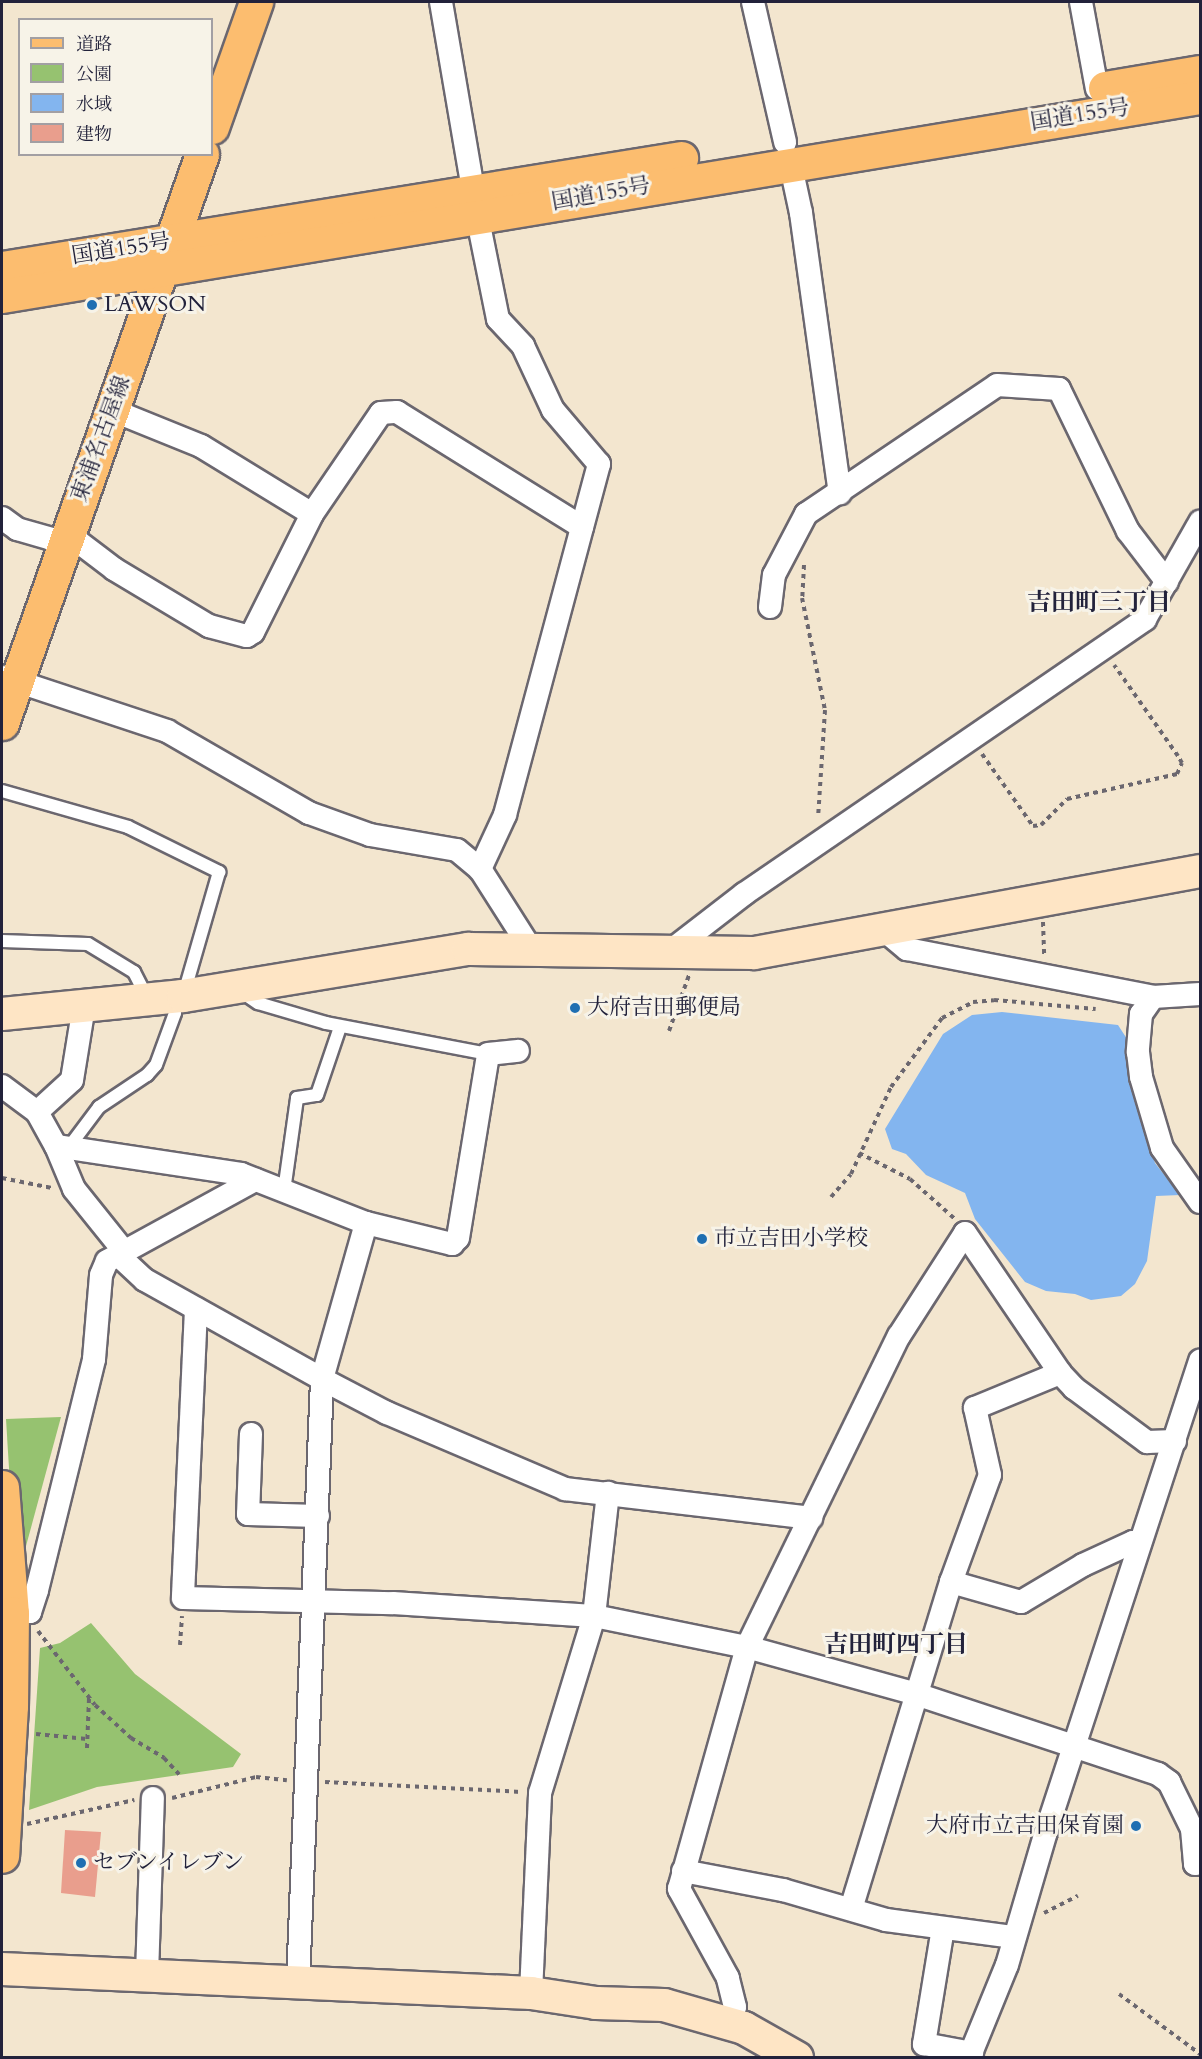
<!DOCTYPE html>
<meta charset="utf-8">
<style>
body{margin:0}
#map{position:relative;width:1202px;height:2059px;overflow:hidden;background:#f3e6cf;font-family:Cardo,"Noto Serif JP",serif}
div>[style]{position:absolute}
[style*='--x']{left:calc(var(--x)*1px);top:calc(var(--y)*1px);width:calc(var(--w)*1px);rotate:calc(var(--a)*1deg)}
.green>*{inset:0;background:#96c270}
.water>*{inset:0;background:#83b5ef}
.building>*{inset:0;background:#e99e8d}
.path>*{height:4px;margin-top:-2px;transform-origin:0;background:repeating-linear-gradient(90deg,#6b676f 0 4.5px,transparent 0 9px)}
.roads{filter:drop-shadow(2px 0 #6b676f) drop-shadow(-2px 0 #6b676f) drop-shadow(0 2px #6b676f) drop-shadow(0 -2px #6b676f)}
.lane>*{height:12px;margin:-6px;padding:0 6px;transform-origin:6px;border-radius:6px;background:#fff}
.street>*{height:22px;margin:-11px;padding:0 11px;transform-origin:11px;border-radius:11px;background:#fff}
.secondary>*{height:32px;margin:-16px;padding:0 16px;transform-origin:16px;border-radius:16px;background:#fee5c5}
.primary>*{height:33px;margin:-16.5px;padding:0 16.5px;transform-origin:16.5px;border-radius:16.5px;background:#fcbd6f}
.highway>*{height:33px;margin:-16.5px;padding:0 16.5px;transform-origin:16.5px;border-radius:16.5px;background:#fcbd6f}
.dots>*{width:16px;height:16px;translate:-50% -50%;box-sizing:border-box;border:3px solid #f7f3e8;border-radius:50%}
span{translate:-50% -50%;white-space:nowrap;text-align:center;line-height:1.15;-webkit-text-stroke:6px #f7f3e8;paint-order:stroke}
.street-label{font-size:22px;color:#22223b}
.poi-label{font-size:22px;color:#22223b}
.left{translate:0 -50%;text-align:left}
.right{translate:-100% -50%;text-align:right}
.neighbourhood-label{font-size:24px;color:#22223b;font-weight:700}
.frame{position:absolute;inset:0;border:3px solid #22223b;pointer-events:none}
.legend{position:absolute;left:18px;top:18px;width:195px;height:138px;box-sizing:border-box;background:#f7f3e8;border:2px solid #a29fa3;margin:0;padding:8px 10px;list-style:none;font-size:18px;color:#22223b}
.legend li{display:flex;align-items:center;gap:12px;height:30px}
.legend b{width:30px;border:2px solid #a29fa3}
</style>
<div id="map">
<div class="green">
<i style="clip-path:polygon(61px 1417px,16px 1583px,6px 1419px)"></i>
<i style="clip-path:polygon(91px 1623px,135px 1674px,241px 1754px,233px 1767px,97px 1787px,29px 1810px,40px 1648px,60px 1643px)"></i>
</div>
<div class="water">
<i style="clip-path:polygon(1002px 1012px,1118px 1025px,1129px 1042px,1138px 1104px,1155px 1163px,1180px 1195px,1156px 1196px,1147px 1261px,1135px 1284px,1121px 1296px,1091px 1300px,1075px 1294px,1046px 1291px,1025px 1282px,975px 1219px,965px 1193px,926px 1175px,906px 1154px,892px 1149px,885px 1129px,943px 1034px,972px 1015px)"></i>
</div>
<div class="building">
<i style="clip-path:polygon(65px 1830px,101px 1832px,95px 1897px,61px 1893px)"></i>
</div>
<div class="path">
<i style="--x:804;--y:565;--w:33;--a:93"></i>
<i style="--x:802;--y:598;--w:114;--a:78.4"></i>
<i style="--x:825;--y:710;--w:108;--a:93.7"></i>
<i style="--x:982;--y:754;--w:88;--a:54.7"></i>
<i style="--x:1033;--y:826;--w:8;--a:-7"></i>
<i style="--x:1041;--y:825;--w:37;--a:-45"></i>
<i style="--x:1067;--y:799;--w:113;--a:-12.8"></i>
<i style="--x:1177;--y:774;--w:12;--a:-66"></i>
<i style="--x:1182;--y:763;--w:8;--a:-120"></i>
<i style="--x:1178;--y:756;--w:111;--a:-125.1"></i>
<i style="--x:1043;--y:922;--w:34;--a:88"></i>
<i style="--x:669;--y:1031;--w:59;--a:-70.3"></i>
<i style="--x:859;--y:1153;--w:57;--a:27"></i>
<i style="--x:910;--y:1179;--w:59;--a:41.6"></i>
<i style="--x:2;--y:1178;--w:51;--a:11.3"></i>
<i style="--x:831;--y:1197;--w:30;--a:-49"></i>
<i style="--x:851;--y:1174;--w:96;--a:-65.3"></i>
<i style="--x:891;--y:1087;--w:86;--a:-53.5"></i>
<i style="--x:942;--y:1018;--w:35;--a:-27"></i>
<i style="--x:973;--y:1002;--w:21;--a:-5"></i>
<i style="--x:994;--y:1000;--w:102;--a:5"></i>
<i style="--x:38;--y:1631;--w:93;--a:52.4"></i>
<i style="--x:95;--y:1705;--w:49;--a:42.5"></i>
<i style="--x:131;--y:1738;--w:39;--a:31"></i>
<i style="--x:164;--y:1758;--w:25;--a:47"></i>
<i style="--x:180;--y:1645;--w:29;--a:-86"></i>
<i style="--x:36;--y:1734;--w:51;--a:5.6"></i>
<i style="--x:87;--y:1748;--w:50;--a:-87.7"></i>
<i style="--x:325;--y:1782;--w:196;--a:2.9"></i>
<i style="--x:172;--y:1798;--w:87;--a:-14"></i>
<i style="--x:256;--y:1777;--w:31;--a:6"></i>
<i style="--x:27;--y:1824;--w:110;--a:-12.6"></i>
<i style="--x:1044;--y:1913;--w:38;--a:-27"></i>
<i style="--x:1119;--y:1994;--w:101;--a:36.5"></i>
</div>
<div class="roads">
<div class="lane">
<i style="--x:2;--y:791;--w:131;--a:15.9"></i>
<i style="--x:128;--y:827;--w:102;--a:26.3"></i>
<i style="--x:219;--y:872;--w:126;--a:106.1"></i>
<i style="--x:2;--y:941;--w:86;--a:2"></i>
<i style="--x:88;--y:944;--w:54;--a:31.3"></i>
<i style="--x:134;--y:972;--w:29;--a:63"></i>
<i style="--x:246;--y:987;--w:10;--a:73"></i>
<i style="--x:249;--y:997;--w:11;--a:34"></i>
<i style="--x:258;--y:1003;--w:71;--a:16.4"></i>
<i style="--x:326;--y:1023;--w:165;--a:10.8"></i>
<i style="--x:69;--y:1147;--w:50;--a:-53.1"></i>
<i style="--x:99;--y:1107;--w:58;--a:-33.7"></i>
<i style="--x:147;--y:1075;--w:13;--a:-48"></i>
<i style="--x:156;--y:1065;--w:55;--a:-69.9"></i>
<i style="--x:175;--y:1013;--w:15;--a:-90"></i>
<i style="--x:284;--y:1191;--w:94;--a:-82"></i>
<i style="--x:297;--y:1098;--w:20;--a:-9"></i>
<i style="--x:317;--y:1095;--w:72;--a:-71.3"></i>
</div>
<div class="street">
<i style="--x:441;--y:2;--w:191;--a:80.3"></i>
<i style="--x:753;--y:2;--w:144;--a:77.1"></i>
<i style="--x:1081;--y:2;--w:88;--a:79.6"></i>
<i style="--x:790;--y:162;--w:52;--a:77.8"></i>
<i style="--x:801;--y:213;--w:283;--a:82.1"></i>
<i style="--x:477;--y:215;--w:106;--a:78.6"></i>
<i style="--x:498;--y:319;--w:37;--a:47"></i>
<i style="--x:523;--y:346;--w:71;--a:64.9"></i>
<i style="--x:553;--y:410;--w:71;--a:49.6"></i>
<i style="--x:599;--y:464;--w:363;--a:105"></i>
<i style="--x:505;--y:815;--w:60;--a:114.8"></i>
<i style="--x:112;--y:410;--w:96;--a:22"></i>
<i style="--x:201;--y:446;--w:130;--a:31.5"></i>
<i style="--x:2;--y:518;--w:19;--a:36"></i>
<i style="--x:17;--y:529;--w:35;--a:16"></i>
<i style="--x:51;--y:539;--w:25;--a:2"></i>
<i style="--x:76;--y:540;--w:48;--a:37.3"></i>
<i style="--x:114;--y:569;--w:111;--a:31"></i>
<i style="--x:209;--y:626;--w:39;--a:15"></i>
<i style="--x:247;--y:636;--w:7;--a:-34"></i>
<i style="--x:253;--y:632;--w:132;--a:-63.4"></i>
<i style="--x:312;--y:514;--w:122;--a:-55.7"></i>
<i style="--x:381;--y:413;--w:16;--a:-4"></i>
<i style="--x:397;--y:412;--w:218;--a:31.9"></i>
<i style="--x:770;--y:607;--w:32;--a:-83"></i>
<i style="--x:774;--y:575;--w:69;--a:-62.3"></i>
<i style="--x:806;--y:514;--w:230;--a:-34"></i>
<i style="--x:997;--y:385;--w:62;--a:3.7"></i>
<i style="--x:1059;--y:389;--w:158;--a:64.1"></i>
<i style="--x:1128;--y:531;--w:64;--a:52.6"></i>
<i style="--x:4;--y:677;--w:172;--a:18.3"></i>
<i style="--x:167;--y:731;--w:164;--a:30"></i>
<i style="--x:309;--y:813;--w:65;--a:19.8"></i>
<i style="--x:370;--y:835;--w:88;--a:9.8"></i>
<i style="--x:457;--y:850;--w:30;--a:40"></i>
<i style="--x:480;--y:869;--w:95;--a:57.5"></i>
<i style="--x:884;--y:930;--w:30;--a:40"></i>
<i style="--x:907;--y:949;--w:251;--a:11"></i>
<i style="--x:669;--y:952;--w:95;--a:-37.7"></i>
<i style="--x:744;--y:894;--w:486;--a:-34.4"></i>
<i style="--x:1145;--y:619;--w:112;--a:-60.4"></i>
<i style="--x:1200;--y:994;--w:47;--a:176.3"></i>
<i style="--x:1153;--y:997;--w:21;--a:125"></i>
<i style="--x:1141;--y:1014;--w:38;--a:95"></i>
<i style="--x:1138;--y:1052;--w:25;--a:83"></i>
<i style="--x:1141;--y:1077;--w:74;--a:73.5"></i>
<i style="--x:1162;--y:1148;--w:66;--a:54.9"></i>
<i style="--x:2;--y:1086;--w:44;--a:36.6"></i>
<i style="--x:37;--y:1112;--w:39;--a:61"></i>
<i style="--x:56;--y:1146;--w:187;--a:8.6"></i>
<i style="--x:241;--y:1174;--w:134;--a:21.4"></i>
<i style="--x:366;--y:1223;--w:89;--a:13.7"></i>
<i style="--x:452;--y:1244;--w:8;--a:-45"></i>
<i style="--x:458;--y:1238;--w:186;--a:-80.7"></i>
<i style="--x:488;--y:1054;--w:30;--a:-6"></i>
<i style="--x:37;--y:1112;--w:47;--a:-42.4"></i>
<i style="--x:72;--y:1080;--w:75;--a:-80.8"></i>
<i style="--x:56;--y:1146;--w:47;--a:67.3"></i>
<i style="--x:74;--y:1189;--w:78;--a:51.2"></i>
<i style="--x:118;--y:1255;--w:37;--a:43"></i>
<i style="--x:145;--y:1280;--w:203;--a:29.2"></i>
<i style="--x:322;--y:1379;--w:73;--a:27.6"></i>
<i style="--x:387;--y:1413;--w:194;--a:23.1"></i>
<i style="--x:565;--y:1489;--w:248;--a:6.7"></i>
<i style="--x:196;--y:1309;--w:289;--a:92.6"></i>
<i style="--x:183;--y:1598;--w:210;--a:1.4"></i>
<i style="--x:393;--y:1603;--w:201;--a:3.7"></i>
<i style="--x:594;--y:1616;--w:156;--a:11.5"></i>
<i style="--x:747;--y:1647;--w:175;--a:15.5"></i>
<i style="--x:916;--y:1694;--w:255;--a:18.3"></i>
<i style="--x:1158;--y:1774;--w:14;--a:36"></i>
<i style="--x:1169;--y:1782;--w:52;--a:63.9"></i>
<i style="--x:1192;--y:1829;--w:35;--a:85"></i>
<i style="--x:1195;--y:1864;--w:5;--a:-11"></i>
<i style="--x:251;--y:1434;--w:80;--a:92.1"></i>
<i style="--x:248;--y:1514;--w:70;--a:1.6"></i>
<i style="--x:951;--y:1582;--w:73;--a:15.9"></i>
<i style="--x:1021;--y:1602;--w:72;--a:-30.8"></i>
<i style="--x:1083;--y:1565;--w:55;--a:-24.7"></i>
<i style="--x:1133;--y:1542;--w:7;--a:8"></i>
<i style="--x:12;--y:1613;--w:18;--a:-3"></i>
<i style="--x:30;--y:1612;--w:23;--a:-72"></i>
<i style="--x:37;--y:1590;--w:238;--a:-76.1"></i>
<i style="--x:94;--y:1359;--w:84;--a:-85.2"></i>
<i style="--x:101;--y:1275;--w:15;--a:-67"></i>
<i style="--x:107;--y:1261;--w:169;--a:-28.7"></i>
<i style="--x:683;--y:1871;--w:102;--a:10.8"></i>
<i style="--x:783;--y:1890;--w:107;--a:16.2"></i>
<i style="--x:886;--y:1920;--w:129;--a:7.6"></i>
<i style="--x:851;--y:1909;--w:342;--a:-73"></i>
<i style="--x:951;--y:1582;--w:114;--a:-70"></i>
<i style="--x:990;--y:1475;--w:69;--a:-102.6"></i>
<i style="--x:975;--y:1408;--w:92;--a:-22.4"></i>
<i style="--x:943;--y:1928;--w:118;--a:99.3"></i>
<i style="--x:924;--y:2044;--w:49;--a:10.6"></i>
<i style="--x:147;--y:1975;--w:177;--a:-88.1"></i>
<i style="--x:298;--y:1983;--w:604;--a:-87.72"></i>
<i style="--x:322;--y:1379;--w:162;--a:-74.2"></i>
<i style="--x:531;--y:1993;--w:200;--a:-87.4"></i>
<i style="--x:540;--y:1793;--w:185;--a:-73"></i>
<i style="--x:594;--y:1616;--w:124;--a:-83.5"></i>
<i style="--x:730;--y:2022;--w:16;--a:-72"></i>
<i style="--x:735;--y:2007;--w:30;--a:-104"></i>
<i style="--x:728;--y:1978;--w:102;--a:-118.8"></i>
<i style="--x:679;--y:1889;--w:251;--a:-74.3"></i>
<i style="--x:747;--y:1647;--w:346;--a:-64"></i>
<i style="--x:899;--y:1336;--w:122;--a:-57.3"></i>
<i style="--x:965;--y:1233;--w:169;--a:55.8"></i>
<i style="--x:1060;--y:1373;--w:21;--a:47"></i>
<i style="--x:1074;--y:1388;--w:91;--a:36.5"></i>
<i style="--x:1147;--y:1442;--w:28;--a:-2"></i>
<i style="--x:969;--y:2058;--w:100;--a:-67.8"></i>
<i style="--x:1007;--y:1965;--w:139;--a:-73.7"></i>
<i style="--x:1046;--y:1832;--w:496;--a:-71.9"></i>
</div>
<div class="secondary">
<i style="--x:2;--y:1014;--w:182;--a:-5.7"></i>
<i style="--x:183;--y:996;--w:289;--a:-9.4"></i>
<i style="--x:468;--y:949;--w:286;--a:0.8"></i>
<i style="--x:754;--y:953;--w:453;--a:-10.4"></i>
<i style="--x:2;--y:1969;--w:530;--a:2.6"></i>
<i style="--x:531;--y:1993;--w:66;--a:8.7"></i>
<i style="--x:596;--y:2003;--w:68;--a:1.7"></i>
<i style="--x:664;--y:2005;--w:83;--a:16"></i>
<i style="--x:744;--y:2028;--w:61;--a:29.5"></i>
</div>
<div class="primary">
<i style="--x:212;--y:127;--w:133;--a:-70.6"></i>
<i style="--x:2;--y:723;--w:603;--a:-70.63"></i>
<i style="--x:2;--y:1487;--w:126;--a:85.5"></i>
<i style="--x:12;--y:1613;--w:93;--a:90.6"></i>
<i style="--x:11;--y:1706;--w:150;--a:93.4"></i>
</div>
<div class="highway">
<i style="--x:1105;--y:88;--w:96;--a:-9.6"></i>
<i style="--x:2;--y:268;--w:688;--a:-9.2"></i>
<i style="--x:2;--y:296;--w:1214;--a:-9.43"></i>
</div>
</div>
<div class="dots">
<i style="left:92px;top:305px;background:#1f6fb2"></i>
<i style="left:575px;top:1008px;background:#1f6fb2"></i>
<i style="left:702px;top:1239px;background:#1f6fb2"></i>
<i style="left:1136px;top:1826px;background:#1f6fb2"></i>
<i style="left:81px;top:1863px;background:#1f6fb2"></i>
</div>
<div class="street-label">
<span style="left:1080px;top:115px;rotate:-9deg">国道155号</span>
<span style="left:601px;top:194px;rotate:-10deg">国道155号</span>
<span style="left:121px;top:249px;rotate:-9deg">国道155号</span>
<span style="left:101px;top:439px;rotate:-70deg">東浦名古屋線</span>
</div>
<div class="poi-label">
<span class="left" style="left:104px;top:305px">LAWSON</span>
<span class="left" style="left:587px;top:1008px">大府吉田郵便局</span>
<span class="left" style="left:714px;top:1239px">市立吉田小学校</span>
<span class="right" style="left:1124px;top:1826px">大府市立吉田保育園</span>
<span class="left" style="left:93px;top:1863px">セブンイレブン</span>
</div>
<div class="neighbourhood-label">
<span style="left:1099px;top:603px">吉田町三丁目</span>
<span style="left:896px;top:1645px">吉田町四丁目</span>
</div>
<div class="frame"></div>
<ul class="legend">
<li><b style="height:8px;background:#fcbd6f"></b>道路</li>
<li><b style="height:16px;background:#96c270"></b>公園</li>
<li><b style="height:16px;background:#83b5ef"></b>水域</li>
<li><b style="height:16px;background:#e99e8d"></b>建物</li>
</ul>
</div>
